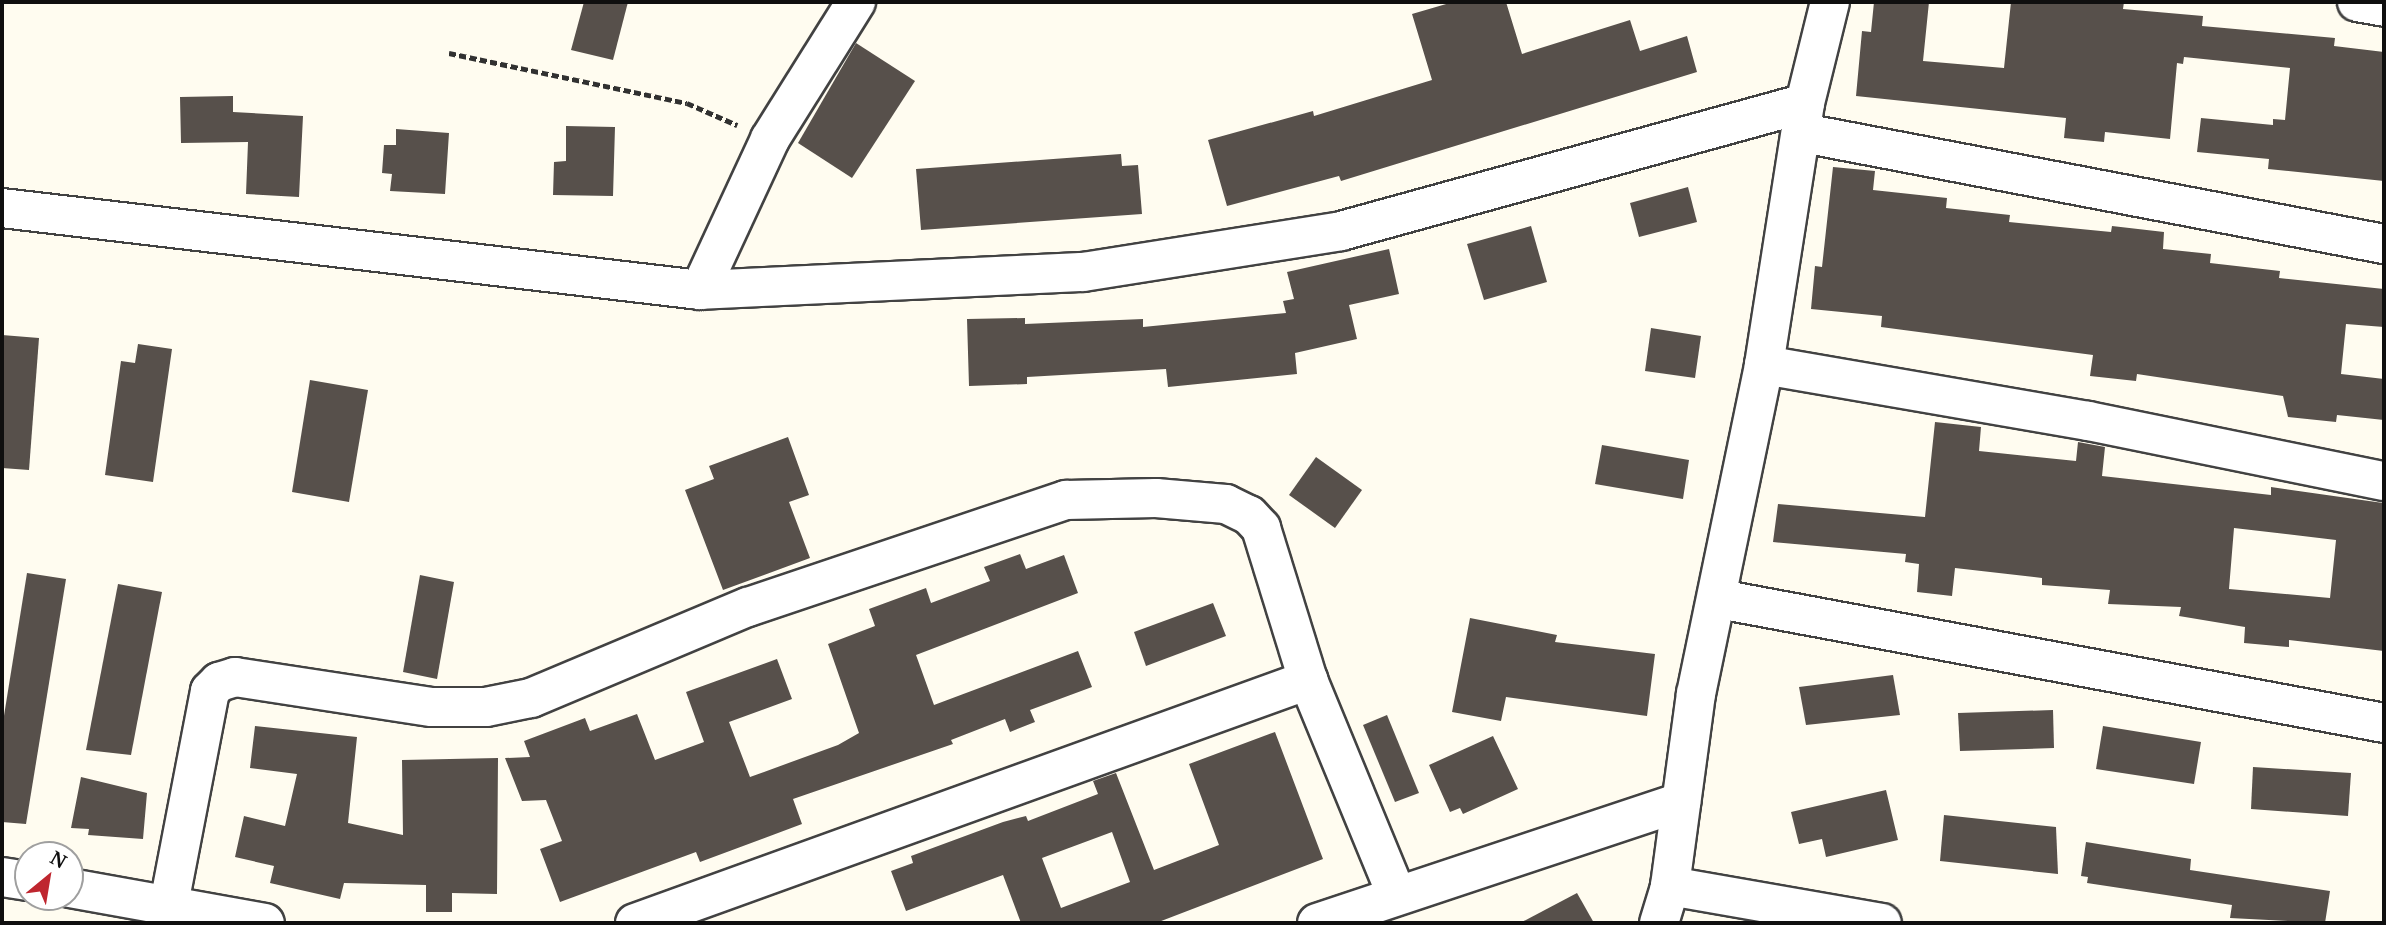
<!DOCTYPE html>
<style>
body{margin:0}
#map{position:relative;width:2386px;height:925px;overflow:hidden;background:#fffcf0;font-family:"Noto Serif",serif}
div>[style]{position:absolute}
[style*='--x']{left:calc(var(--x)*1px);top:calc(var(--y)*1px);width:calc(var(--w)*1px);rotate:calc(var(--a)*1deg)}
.building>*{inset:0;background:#57504b}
.path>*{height:4.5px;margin-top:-2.25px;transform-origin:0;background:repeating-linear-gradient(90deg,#313131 0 7px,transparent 0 10.5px)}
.roads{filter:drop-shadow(2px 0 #424242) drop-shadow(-2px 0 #424242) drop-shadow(0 2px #424242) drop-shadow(0 -2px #424242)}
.street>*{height:38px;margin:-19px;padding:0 19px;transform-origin:19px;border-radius:19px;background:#fff}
span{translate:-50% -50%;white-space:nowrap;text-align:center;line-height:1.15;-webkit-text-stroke:7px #fff;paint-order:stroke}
.frame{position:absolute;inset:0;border:4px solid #0f0f0f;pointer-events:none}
.north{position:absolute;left:14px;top:841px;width:70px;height:70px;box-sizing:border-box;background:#fff;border:2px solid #9f9f9f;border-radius:50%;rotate:30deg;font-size:19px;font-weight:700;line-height:28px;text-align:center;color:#0f0f0f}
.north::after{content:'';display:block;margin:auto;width:24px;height:32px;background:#bf262f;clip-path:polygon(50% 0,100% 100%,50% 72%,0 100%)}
</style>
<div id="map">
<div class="building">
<i style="clip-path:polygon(584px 2px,628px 2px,613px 60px,571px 50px)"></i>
<i style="clip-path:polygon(1453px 2px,1506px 2px,1522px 54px,1630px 20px,1640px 51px,1687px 36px,1697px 72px,1341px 181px,1339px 176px,1227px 206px,1208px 140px,1313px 111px,1314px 116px,1432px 80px,1412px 14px)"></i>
<i style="clip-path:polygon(1874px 2px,1929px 2px,1923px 61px,2004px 68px,2011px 2px,2124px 2px,2123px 9px,2203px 16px,2202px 26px,2335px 38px,2334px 46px,2384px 52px,2384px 181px,2268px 169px,2269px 159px,2197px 152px,2201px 118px,2273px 125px,2273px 119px,2285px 120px,2290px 68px,2184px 57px,2183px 64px,2177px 63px,2170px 139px,2105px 132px,2104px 142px,2064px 138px,2066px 118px,1856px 96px,1862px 31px,1871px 32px)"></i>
<i style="clip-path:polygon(856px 43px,915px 81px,852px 178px,798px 143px)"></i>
<i style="clip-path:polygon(233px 96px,233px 112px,303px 116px,299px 197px,246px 194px,248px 142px,181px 143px,180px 97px)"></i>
<i style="clip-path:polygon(566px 126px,615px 127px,613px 196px,553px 195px,554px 162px,566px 161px)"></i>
<i style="clip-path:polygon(396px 129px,449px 133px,445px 194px,390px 191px,392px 174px,382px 173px,384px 145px,396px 145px)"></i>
<i style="clip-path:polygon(1121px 154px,1122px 166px,1138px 165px,1142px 214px,921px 230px,916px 169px)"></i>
<i style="clip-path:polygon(1833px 167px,1875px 171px,1873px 190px,1947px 198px,1946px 208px,2010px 215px,2009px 222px,2111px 232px,2112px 226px,2164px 232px,2163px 249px,2211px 254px,2210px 263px,2280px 271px,2279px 278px,2384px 289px,2384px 327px,2346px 324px,2341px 374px,2384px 379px,2384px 420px,2337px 415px,2336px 422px,2288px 417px,2283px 396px,2137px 374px,2136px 381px,2090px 376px,2093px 355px,1881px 327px,1882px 316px,1811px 309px,1815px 266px,1822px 267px)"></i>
<i style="clip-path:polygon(1688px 187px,1697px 222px,1639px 237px,1630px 203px)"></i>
<i style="clip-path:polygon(1531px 226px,1547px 282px,1484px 300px,1467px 244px)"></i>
<i style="clip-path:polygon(1389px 249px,1399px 294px,1349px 305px,1357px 339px,1295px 353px,1297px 374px,1168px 387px,1166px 369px,1027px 377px,1027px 384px,969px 386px,967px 319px,1025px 318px,1025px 324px,1143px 319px,1143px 327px,1286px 313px,1283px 301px,1294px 299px,1287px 272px)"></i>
<i style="clip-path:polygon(1651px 328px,1701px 336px,1695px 378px,1645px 371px)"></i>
<i style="clip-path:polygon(2px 335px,39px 338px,29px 470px,2px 468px)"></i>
<i style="clip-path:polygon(138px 344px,172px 349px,153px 482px,105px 475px,121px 361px,135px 363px)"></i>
<i style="clip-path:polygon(310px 380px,368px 390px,349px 502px,292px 492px)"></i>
<i style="clip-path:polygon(evenodd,1935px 422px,1981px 427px,1979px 451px,2076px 461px,2078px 442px,2105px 447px,2102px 476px,2271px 495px,2271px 487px,2383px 503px,2384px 651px,2289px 640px,2289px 647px,2244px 643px,2245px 627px,2179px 616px,2181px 607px,2108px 604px,2110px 590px,2042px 585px,2042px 578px,1955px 568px,1952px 596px,1917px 592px,1919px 564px,1905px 562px,1906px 554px,1773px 542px,1778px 504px,1925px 517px,1935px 422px,2234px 528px,2336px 540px,2330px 598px,2229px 589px,2234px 528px)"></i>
<i style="clip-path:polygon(788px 437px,809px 495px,789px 502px,810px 558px,723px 590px,685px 490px,714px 479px,709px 466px)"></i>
<i style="clip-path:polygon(1602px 445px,1689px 460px,1683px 499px,1595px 484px)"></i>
<i style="clip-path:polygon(1316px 457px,1362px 490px,1335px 528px,1289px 495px)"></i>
<i style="clip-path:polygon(1020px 554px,1026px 569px,1064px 555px,1078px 593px,916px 655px,934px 705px,1078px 651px,1092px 687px,1030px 710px,1035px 722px,1010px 732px,1005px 719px,951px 740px,953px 744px,793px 799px,802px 824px,700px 862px,696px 852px,560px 902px,540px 849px,562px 841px,546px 800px,522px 801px,505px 758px,530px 757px,524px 741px,585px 718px,590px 731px,637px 714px,655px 760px,704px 742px,686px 692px,777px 659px,792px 699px,729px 722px,750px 777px,838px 745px,859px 733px,828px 644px,875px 626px,869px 609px,926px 588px,931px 603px,990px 581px,984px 567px)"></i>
<i style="clip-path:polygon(27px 573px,66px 579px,26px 824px,2px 822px,2px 728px)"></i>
<i style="clip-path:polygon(420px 575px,454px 582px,437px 679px,403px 672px)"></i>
<i style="clip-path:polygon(118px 584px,162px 592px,131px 755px,86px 750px)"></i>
<i style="clip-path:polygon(1213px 603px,1226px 636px,1146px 666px,1134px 632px)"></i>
<i style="clip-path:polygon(1470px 618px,1557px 635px,1555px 642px,1655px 654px,1647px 716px,1506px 697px,1501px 721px,1452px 712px)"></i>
<i style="clip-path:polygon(1893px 675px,1900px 715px,1806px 725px,1799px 687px)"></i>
<i style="clip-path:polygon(2053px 710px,2054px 748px,1960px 751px,1958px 713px)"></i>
<i style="clip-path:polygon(1387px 715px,1419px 793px,1395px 802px,1363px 725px)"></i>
<i style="clip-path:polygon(255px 726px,357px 737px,348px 823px,403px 835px,402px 760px,498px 758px,497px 894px,452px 893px,452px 912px,426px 912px,426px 885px,344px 883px,340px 899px,270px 883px,274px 866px,235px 857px,244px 816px,285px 826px,297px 774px,250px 768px)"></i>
<i style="clip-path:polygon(2103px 726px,2201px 742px,2194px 784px,2096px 769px)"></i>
<i style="clip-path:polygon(evenodd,1275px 732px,1323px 859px,1156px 923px,1021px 923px,1003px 875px,906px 911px,891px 871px,913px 863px,911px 856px,1003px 822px,1026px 816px,1028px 821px,1098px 794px,1093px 781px,1116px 773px,1154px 870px,1219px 845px,1189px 764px,1275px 732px,1112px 832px,1130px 882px,1061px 908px,1042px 858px,1112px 832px)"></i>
<i style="clip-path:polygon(1493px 736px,1518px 789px,1463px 814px,1460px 808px,1450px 812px,1429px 765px)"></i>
<i style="clip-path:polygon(2253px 767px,2351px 773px,2348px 816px,2251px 809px)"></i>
<i style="clip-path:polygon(81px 777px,147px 793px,143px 839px,88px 835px,89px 829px,71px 828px)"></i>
<i style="clip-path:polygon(1886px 790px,1898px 840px,1826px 857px,1822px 839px,1799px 844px,1791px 812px)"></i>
<i style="clip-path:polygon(1944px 815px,2056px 827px,2058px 874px,1940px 861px)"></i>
<i style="clip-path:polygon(2086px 842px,2191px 859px,2190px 870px,2330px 891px,2325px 923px,2230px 918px,2232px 905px,2087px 883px,2088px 877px,2081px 876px)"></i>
<i style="clip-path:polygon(1577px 893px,1594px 923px,1520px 923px)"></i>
</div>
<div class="path">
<i style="--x:449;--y:53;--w:243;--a:11.9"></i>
<i style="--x:687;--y:103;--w:55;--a:23.7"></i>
</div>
<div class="roads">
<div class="street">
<i style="--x:2357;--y:2;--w:27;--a:10"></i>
<i style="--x:1803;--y:133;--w:592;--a:10.82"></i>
<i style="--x:2;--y:208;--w:703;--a:6.7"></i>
<i style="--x:700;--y:290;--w:383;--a:-2.7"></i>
<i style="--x:1083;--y:272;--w:261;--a:-9"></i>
<i style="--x:1341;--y:231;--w:481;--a:-15.4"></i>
<i style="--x:700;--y:290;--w:166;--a:-65.1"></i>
<i style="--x:770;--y:139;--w:162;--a:-57.9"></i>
<i style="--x:1764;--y:365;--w:329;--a:9.8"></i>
<i style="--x:2088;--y:421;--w:302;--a:11.5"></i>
<i style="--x:1719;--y:599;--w:676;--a:10.56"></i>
<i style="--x:2;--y:877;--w:26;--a:9"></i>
<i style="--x:1670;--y:886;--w:215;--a:9.9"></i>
<i style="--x:70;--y:888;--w:198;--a:10.2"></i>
<i style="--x:169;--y:904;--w:217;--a:-79.1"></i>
<i style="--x:210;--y:691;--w:13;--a:-45"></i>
<i style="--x:219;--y:682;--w:17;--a:-17"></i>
<i style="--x:235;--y:677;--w:199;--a:8.7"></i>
<i style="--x:432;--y:707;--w:54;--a:0"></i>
<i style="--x:486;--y:707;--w:46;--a:-11.3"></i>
<i style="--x:531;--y:698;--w:235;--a:-22.8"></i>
<i style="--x:748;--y:607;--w:336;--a:-18.6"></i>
<i style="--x:1066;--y:500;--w:90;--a:-1.3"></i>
<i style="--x:1156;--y:498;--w:70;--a:4.9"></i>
<i style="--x:1226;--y:504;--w:25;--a:26"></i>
<i style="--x:1249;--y:515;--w:18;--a:47"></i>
<i style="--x:1261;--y:528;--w:159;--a:72.8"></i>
<i style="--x:635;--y:923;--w:716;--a:-19.85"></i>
<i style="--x:1308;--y:680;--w:231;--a:67.6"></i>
<i style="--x:1317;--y:923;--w:384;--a:-18.4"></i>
<i style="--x:1659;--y:923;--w:39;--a:-73"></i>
<i style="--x:1670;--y:886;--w:194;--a:-82.3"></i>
<i style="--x:1696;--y:694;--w:336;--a:-78.3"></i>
<i style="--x:1764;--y:365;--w:265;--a:-81.1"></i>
<i style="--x:1805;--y:103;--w:104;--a:-76.1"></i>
</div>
</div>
<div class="frame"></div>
<div class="north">N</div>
</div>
